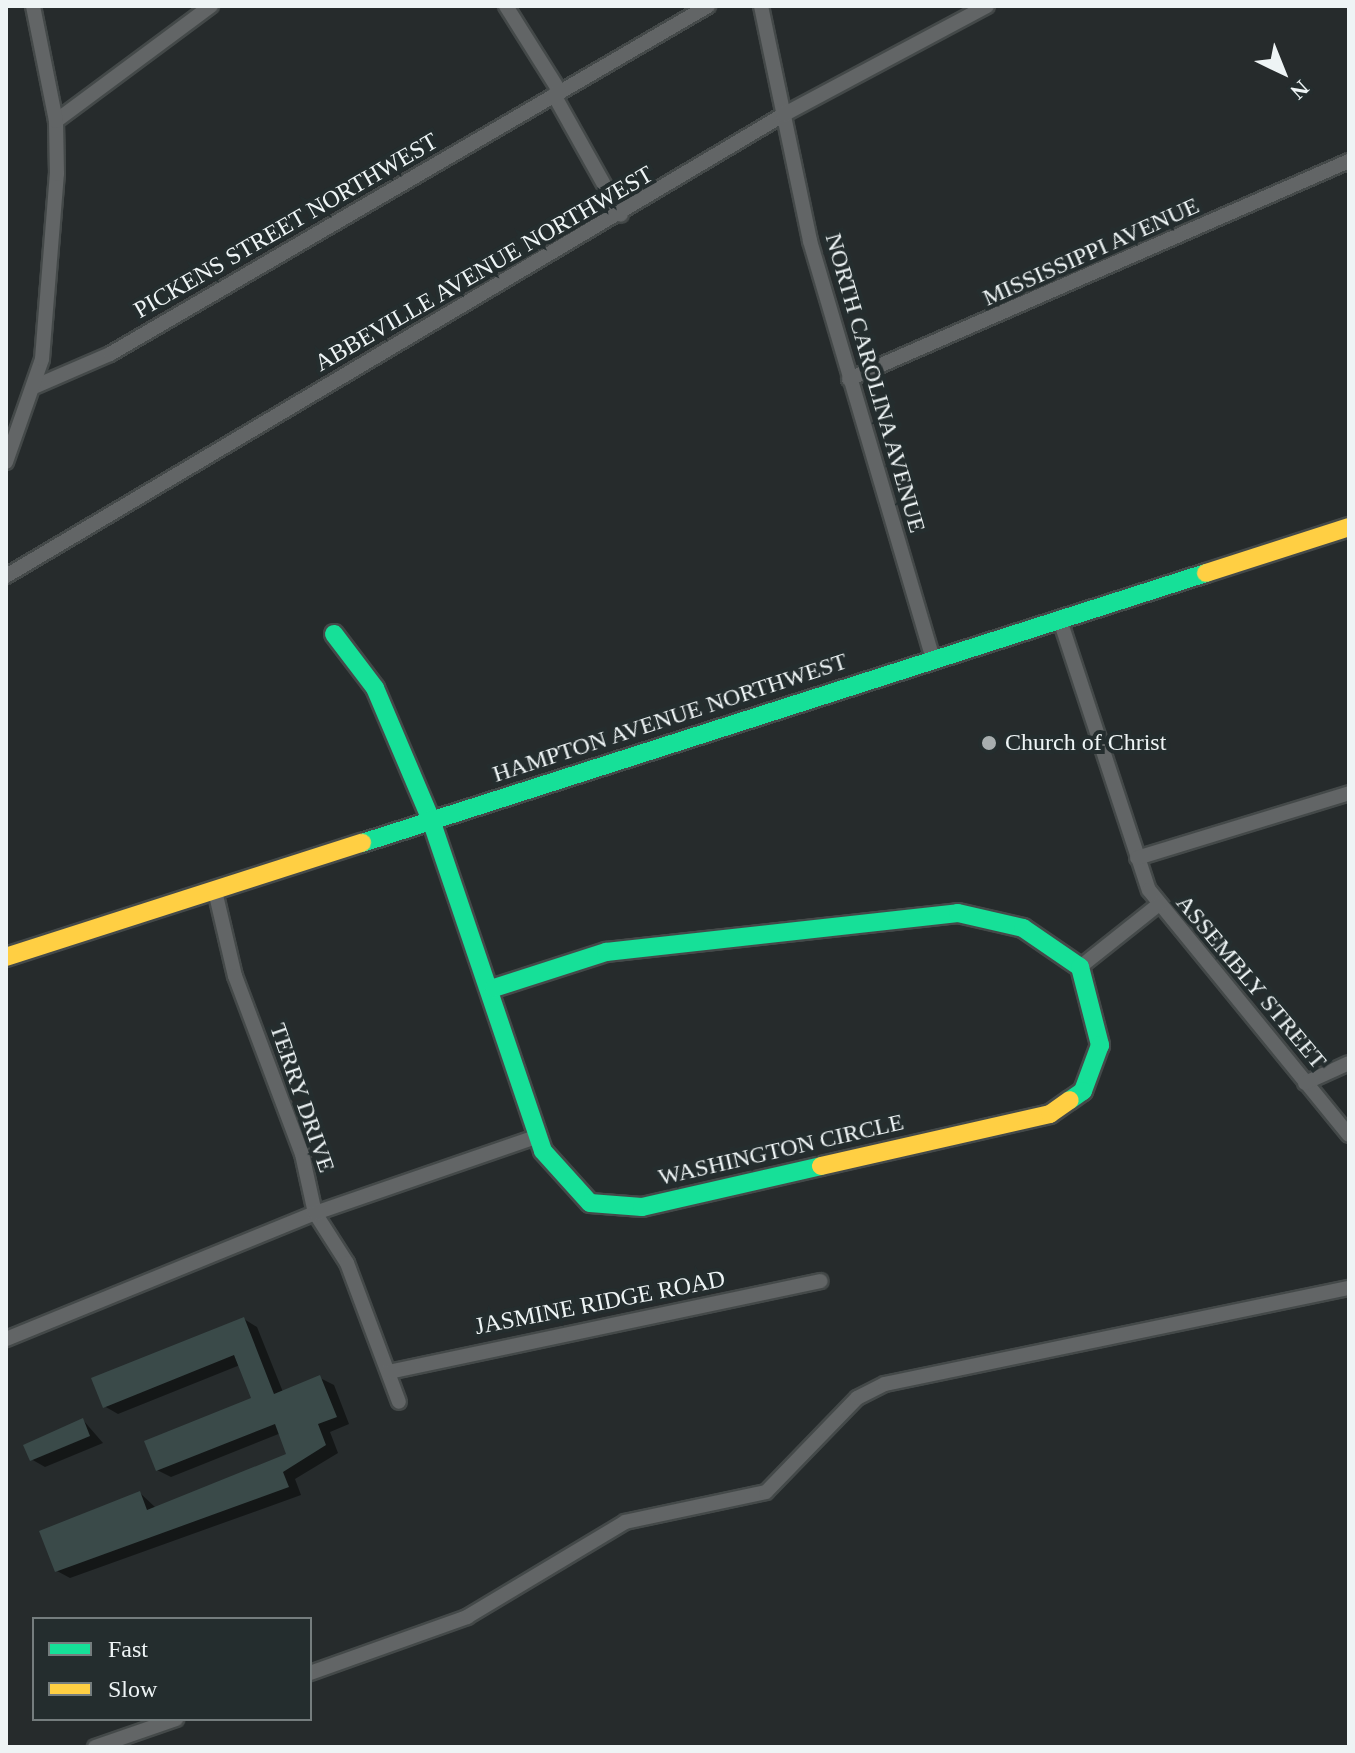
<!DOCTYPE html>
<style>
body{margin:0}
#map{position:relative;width:1355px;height:1753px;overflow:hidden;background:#262b2c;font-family:"Times New Roman",serif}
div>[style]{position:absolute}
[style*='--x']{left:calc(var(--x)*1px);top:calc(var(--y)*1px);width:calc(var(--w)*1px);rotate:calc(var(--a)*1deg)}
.shadow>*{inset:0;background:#0007}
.building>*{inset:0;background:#3a4a49}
.roads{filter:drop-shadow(2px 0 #444949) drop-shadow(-2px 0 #444949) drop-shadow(0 2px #444949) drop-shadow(0 -2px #444949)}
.street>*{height:14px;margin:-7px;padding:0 7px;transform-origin:7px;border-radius:7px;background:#626566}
.fast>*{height:18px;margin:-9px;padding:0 9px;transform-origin:9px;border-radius:9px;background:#16e098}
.slow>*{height:18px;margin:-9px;padding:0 9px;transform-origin:9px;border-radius:9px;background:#ffcf43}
.dots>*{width:22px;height:22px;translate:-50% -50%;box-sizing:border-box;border:4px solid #242d2e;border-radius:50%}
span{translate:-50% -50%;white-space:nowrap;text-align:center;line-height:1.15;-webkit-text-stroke:8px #242d2e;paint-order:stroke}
.street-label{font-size:24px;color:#eef4f5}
.poi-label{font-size:24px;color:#eef4f5}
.left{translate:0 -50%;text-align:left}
.frame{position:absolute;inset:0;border:8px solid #eef4f5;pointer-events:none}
.legend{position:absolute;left:32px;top:1617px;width:280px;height:104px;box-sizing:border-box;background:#242d2e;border:2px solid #757d7e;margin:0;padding:10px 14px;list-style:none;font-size:24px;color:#eef4f5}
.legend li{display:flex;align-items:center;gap:16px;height:40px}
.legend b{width:40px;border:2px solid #757d7e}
.north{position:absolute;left:1243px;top:32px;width:80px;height:80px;-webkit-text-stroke:6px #242d2e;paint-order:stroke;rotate:137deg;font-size:22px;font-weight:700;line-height:32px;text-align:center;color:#eef4f5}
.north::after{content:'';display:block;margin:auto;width:28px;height:36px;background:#eef4f5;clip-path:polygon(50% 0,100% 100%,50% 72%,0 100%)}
</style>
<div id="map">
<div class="shadow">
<i style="clip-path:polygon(244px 1319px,257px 1327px,283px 1392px,320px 1378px,334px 1385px,349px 1424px,330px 1432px,338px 1453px,295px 1479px,301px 1495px,70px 1578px,57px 1571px,140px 1493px,156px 1508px,289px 1455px,281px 1433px,171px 1477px,157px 1470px,254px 1399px,240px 1365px,118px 1414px,104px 1406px)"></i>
<i style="clip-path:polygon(83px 1420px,103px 1443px,45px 1467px,31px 1459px)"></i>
</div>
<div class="building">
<i style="clip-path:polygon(244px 1317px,274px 1394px,320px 1375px,337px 1417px,318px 1424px,326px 1445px,283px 1472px,289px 1487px,55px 1572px,39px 1531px,140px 1491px,147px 1510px,286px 1454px,275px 1424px,156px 1471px,144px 1441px,251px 1398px,234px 1355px,103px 1408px,91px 1378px)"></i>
<i style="clip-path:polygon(83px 1418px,90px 1436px,30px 1461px,23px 1445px)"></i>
</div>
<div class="roads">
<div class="street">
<i style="--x:506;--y:6;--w:102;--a:57.9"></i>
<i style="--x:761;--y:6;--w:240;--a:78.2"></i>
<i style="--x:810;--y:241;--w:437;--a:73.6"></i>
<i style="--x:554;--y:95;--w:137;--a:60.8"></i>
<i style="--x:56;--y:121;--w:193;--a:-36.6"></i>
<i style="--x:849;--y:379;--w:545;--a:-23.56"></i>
<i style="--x:36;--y:386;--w:81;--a:-23.4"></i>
<i style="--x:110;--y:354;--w:692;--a:-30.2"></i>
<i style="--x:6;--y:462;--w:109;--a:-70.7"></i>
<i style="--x:42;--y:359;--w:186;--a:-85.4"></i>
<i style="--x:57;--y:174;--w:53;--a:-91.1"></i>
<i style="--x:56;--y:121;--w:117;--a:-101.3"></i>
<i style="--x:6;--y:576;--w:903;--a:-30.68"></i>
<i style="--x:783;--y:115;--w:231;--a:-28.1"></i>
<i style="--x:1060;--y:620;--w:284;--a:71.8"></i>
<i style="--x:1149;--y:890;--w:316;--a:50.8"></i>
<i style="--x:1137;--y:858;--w:222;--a:-17"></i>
<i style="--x:215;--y:891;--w:87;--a:76.8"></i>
<i style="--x:235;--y:976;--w:190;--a:69.4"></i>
<i style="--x:302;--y:1154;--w:60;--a:77.6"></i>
<i style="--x:315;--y:1213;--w:59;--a:57.4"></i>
<i style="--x:347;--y:1263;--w:148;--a:69.5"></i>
<i style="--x:1080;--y:967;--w:100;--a:-38.5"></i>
<i style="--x:1305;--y:1083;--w:48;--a:-24.4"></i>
<i style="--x:6;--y:1339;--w:334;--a:-22.2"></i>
<i style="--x:315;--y:1213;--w:236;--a:-19"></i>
<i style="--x:389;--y:1372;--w:441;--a:-11.9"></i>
<i style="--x:310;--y:1673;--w:167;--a:-19.6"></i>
<i style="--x:467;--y:1617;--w:184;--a:-31"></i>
<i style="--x:625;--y:1522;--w:144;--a:-12"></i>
<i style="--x:766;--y:1492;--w:131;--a:-45.9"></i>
<i style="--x:857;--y:1398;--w:31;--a:-27"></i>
<i style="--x:885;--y:1384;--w:474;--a:-11.7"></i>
<i style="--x:95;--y:1747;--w:86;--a:-19.1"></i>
</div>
<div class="fast">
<i style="--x:334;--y:634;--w:68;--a:52.8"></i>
<i style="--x:375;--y:688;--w:143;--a:67"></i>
<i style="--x:431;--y:820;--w:349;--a:71.3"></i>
<i style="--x:543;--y:1151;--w:70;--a:47.9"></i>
<i style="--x:590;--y:1203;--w:52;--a:4.4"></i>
<i style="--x:642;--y:1207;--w:184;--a:-12.9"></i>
<i style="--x:362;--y:843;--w:886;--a:-17.74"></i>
<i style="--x:494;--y:988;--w:118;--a:-17.8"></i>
<i style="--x:606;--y:952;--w:354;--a:-6.3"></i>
<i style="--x:958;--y:913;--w:67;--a:13"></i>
<i style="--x:1023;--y:928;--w:69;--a:34.4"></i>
<i style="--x:1080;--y:967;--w:81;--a:75.6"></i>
<i style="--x:1100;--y:1045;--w:49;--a:110.3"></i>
<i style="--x:1083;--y:1091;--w:16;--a:145"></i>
</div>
<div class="slow">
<i style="--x:1206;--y:573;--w:150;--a:-17.8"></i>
<i style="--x:6;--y:957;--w:374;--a:-17.8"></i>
<i style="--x:821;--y:1166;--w:235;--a:-12.8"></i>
<i style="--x:1050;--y:1114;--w:24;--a:-35"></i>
</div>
</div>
<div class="dots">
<i style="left:989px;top:743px;background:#a8aeaf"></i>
</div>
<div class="street-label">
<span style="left:286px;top:226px;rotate:-30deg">PICKENS STREET NORTHWEST</span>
<span style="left:1091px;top:252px;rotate:-24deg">MISSISSIPPI AVENUE</span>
<span style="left:484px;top:269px;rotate:-30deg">ABBEVILLE AVENUE NORTHWEST</span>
<span style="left:875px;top:383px;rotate:74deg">NORTH CAROLINA AVENUE</span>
<span style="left:670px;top:718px;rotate:-18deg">HAMPTON AVENUE NORTHWEST</span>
<span style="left:1251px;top:982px;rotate:50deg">ASSEMBLY STREET</span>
<span style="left:302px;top:1098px;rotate:71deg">TERRY DRIVE</span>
<span style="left:781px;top:1150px;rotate:-13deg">WASHINGTON CIRCLE</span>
<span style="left:600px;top:1303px;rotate:-11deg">JASMINE RIDGE ROAD</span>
</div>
<div class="poi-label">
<span class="left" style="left:1005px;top:743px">Church of Christ</span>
</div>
<div class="frame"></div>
<ul class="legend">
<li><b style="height:10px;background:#16e098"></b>Fast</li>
<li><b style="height:10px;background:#ffcf43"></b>Slow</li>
</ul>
<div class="north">N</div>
</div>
